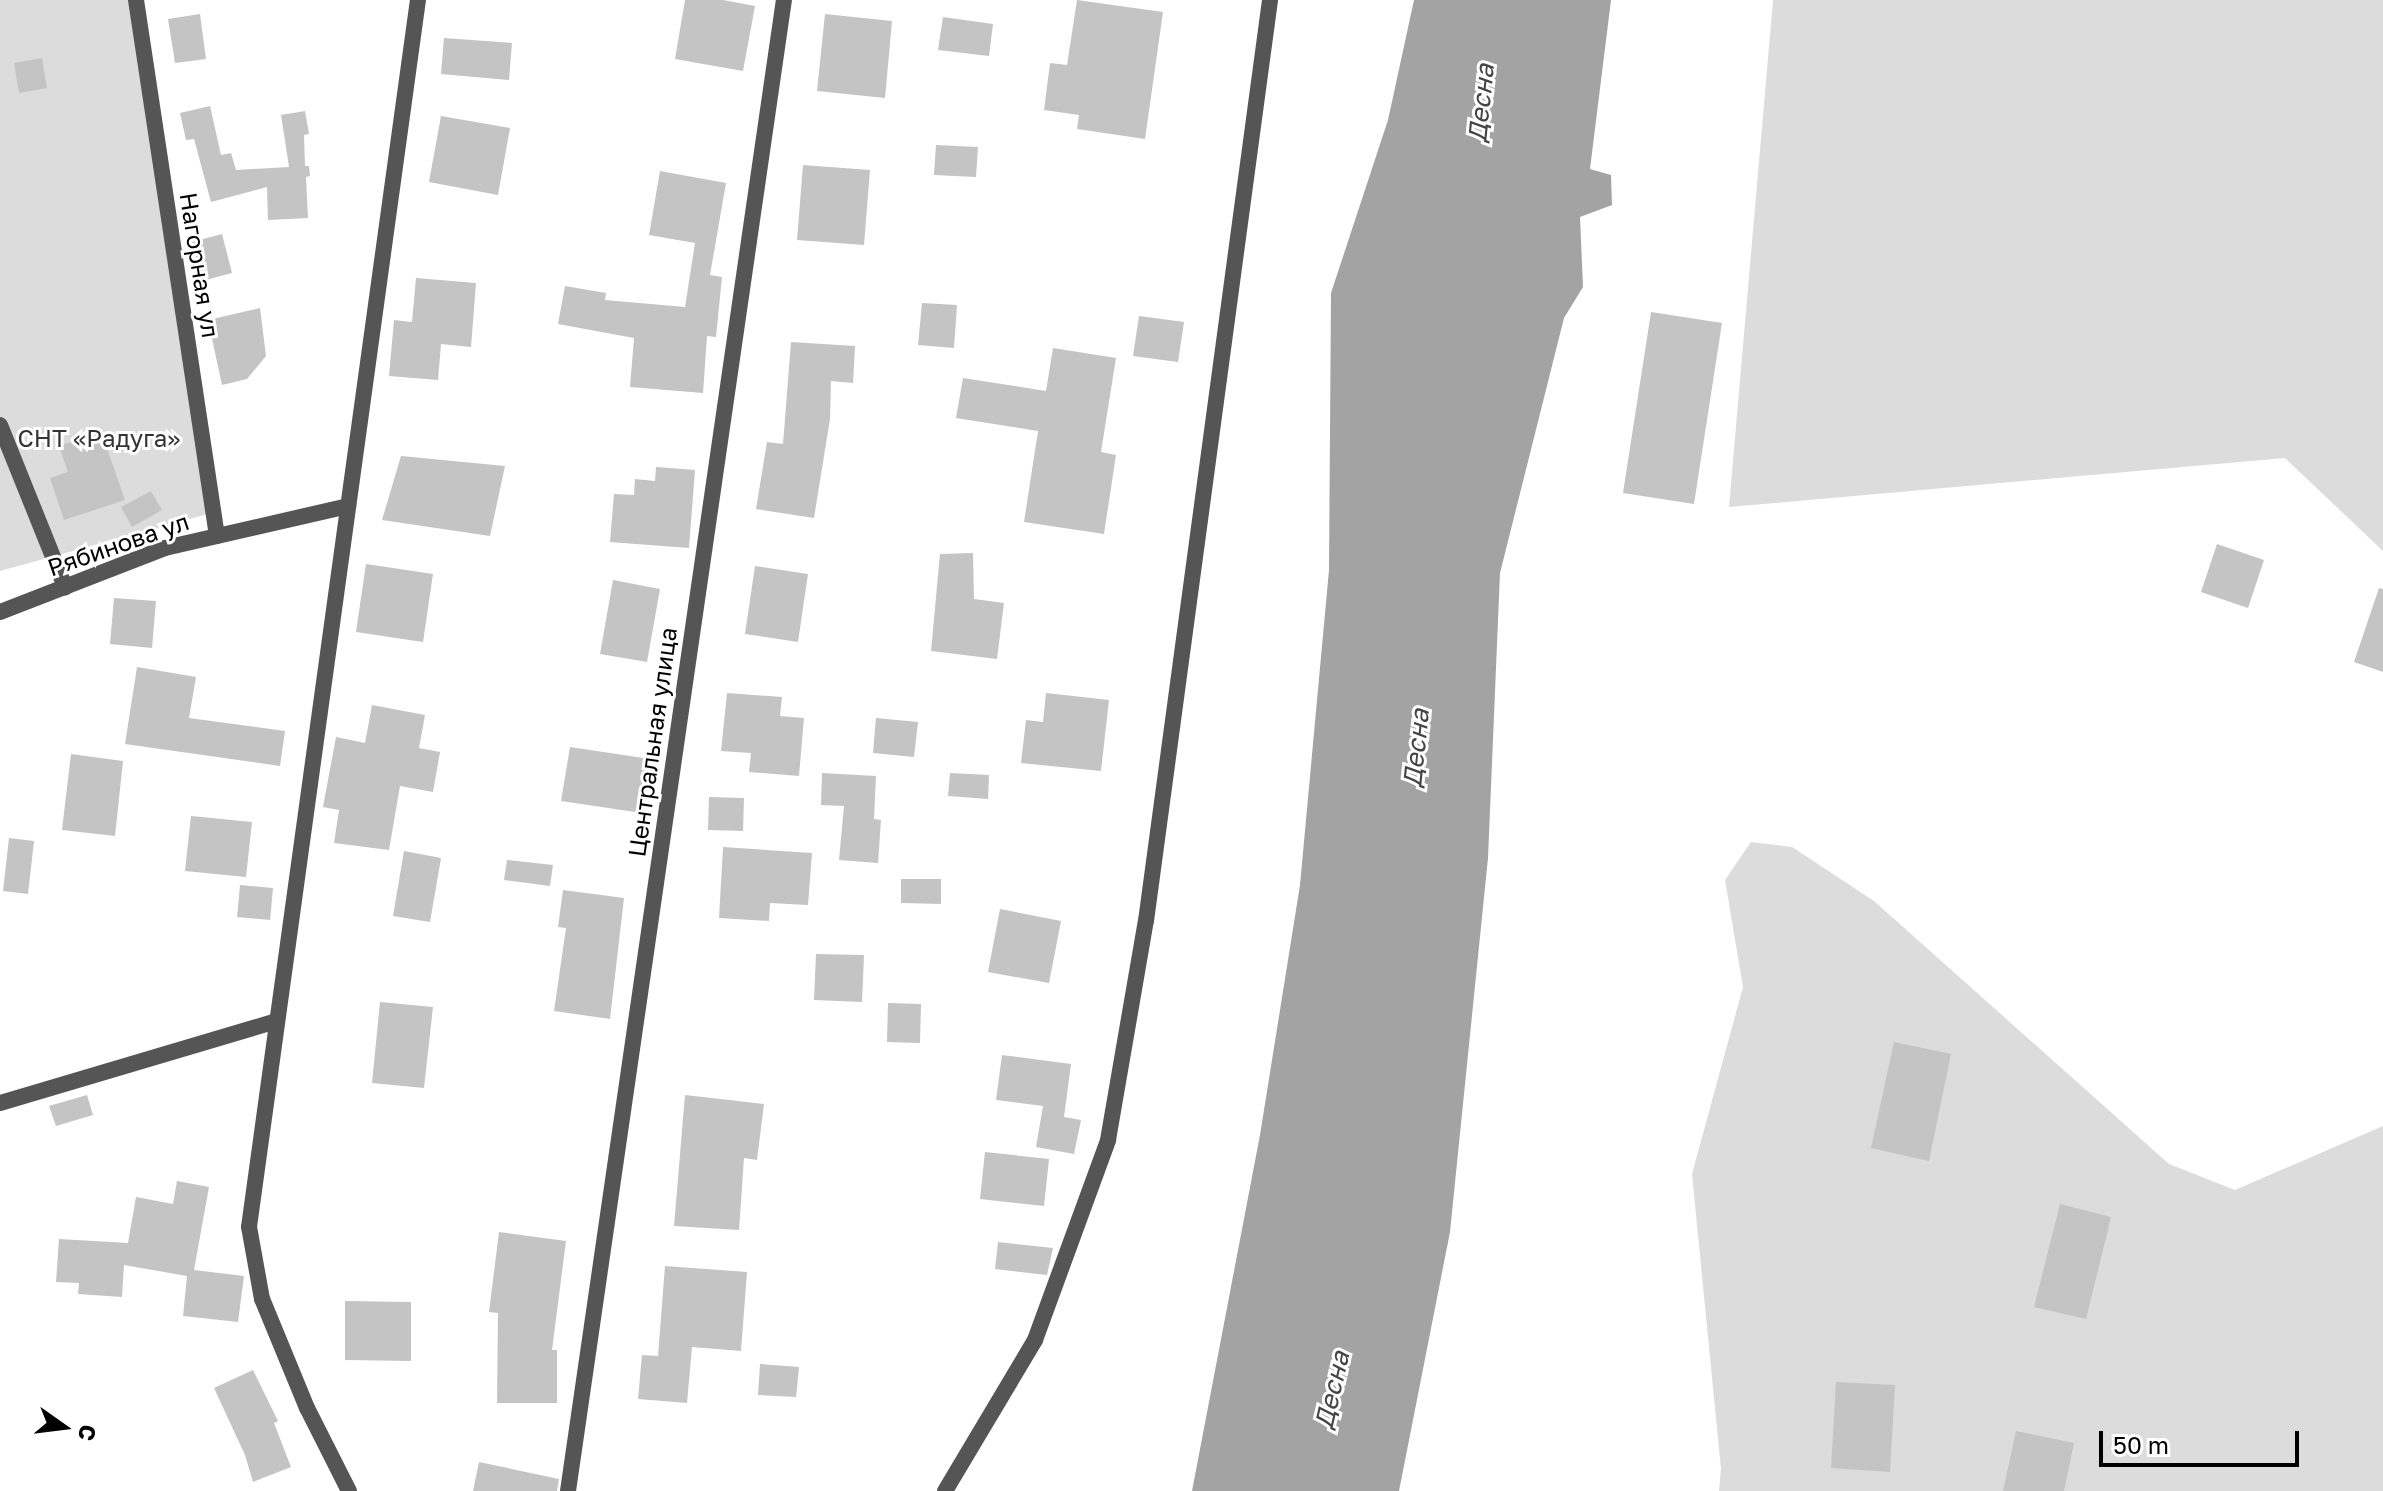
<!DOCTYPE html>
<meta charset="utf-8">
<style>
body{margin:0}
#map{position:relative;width:2383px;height:1491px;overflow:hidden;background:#fff;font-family:"Golos Text",sans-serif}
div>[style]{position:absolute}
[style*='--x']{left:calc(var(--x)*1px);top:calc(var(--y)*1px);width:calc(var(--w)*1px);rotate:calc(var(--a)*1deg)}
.green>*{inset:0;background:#dcdcdc}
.water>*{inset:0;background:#a3a3a3}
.building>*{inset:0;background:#c4c4c4}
.minor>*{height:16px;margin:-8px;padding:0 8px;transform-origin:8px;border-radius:8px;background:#555}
span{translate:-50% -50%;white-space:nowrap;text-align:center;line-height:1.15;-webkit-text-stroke:6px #fff;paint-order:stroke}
.street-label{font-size:24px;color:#000}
.park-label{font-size:24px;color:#333}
.water-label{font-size:26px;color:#444;font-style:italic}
.north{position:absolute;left:24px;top:1387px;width:80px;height:80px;-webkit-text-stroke:6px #fff;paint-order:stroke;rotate:104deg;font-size:22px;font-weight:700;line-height:32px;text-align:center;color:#000}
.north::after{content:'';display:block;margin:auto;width:28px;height:36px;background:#000;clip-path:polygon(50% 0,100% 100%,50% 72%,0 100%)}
.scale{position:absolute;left:2099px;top:1431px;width:200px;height:36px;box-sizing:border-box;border:4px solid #000;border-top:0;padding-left:10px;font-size:24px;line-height:28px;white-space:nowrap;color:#000;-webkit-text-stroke:6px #fff;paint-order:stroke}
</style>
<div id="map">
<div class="green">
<i style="clip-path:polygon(0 0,139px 0,208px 514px,0 571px)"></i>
<i style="clip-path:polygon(1773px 0,2383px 0,2383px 551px,2285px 458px,1729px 507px)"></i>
<i style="clip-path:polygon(1751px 842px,1792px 847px,1874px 901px,2169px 1164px,2235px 1190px,2383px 1126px,2383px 1491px,1719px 1491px,1721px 1469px,1692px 1174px,1743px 987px,1725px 880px)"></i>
</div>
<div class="water">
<i style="clip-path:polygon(1414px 0,1611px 0,1590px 169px,1611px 175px,1612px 205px,1580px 217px,1583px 287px,1564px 318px,1500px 573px,1488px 858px,1450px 1232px,1399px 1491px,1192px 1491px,1260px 1135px,1300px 885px,1329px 570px,1331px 293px,1388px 120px)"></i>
</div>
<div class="building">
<i style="clip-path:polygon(685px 0,723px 0,755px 6px,743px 71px,675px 59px)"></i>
<i style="clip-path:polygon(1077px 0,1163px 12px,1145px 139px,1077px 129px,1079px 115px,1044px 110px,1050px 63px,1067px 65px)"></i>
<i style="clip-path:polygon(200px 14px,206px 59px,175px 63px,168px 19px)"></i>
<i style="clip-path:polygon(825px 14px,892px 21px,885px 98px,817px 91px)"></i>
<i style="clip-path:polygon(943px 17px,993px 24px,989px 56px,938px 50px)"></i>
<i style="clip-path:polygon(444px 38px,512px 43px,509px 80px,441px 74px)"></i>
<i style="clip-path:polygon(42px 58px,47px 88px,19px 93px,14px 63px)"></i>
<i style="clip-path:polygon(210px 106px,221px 155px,231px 153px,236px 170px,289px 167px,281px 115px,305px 111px,309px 134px,304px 135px,305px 166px,309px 166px,310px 176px,306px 177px,308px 218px,268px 220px,267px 187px,211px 202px,194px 139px,186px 140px,180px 113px)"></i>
<i style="clip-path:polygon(441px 116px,510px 128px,498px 195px,429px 182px)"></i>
<i style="clip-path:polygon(936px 145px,978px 147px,976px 177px,934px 175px)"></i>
<i style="clip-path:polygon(803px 165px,870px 170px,864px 245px,797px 240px)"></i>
<i style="clip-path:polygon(660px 171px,726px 183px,710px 275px,722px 277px,716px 337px,707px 336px,703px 393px,630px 387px,634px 338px,558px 324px,565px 286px,606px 293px,605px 300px,685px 307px,695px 243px,649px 235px)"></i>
<i style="clip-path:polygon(222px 234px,232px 273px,202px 281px,192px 242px)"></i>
<i style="clip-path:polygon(416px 278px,476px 283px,471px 347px,441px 344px,438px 380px,389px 376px,394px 320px,412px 322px)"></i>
<i style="clip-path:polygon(922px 303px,957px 305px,954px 348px,918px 345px)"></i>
<i style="clip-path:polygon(260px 308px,266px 356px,247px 379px,222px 385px,208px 320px)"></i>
<i style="clip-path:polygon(1651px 312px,1722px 323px,1694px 504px,1623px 493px)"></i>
<i style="clip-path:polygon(1139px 316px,1184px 322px,1178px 362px,1133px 356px)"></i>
<i style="clip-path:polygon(791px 342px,855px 346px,853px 383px,831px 381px,830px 419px,814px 518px,756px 509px,767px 442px,783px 444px)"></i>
<i style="clip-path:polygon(1053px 348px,1116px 358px,1101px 452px,1116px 455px,1104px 534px,1024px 522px,1038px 431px,956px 418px,963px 378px,1046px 391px)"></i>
<i style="clip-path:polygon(101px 431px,125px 500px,64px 520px,50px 478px,68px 472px,59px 446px)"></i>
<i style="clip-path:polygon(401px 456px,505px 466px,490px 536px,382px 520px)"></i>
<i style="clip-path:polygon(656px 467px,695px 470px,689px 548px,610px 542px,614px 494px,634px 495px,635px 479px,655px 481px)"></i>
<i style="clip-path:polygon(151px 491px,162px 510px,132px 527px,121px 507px)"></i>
<i style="clip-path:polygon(2217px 544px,2264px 560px,2248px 608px,2201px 592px)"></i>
<i style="clip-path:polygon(973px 553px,974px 599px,1004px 603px,997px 659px,931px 651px,940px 554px)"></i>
<i style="clip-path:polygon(366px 564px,433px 574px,423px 642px,356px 632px)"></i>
<i style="clip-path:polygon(755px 566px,808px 574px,798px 642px,745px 634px)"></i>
<i style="clip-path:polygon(613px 580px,660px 589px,647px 662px,600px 654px)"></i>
<i style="clip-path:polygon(2379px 588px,2383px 589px,2383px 672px,2354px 662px)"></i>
<i style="clip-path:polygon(114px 598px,156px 601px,152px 648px,110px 644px)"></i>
<i style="clip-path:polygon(137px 667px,196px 677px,189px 718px,285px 731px,280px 766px,125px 744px)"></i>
<i style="clip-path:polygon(727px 693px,782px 697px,780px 716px,804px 718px,799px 776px,749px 772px,751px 753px,721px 751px)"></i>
<i style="clip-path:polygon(1046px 693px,1109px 700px,1101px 771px,1021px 763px,1026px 720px,1043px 722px)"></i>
<i style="clip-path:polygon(372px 705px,425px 715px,419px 748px,440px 752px,433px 792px,400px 786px,389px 850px,334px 843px,339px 810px,323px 807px,336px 737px,365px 743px)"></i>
<i style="clip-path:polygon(876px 718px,918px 722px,914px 757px,873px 753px)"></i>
<i style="clip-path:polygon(570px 747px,650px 759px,642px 813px,561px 801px)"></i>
<i style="clip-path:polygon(71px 754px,123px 761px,115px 836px,62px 830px)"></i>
<i style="clip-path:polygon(822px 773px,876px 776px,874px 819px,881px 820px,878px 863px,839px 860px,844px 806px,821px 805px)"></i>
<i style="clip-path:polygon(950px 773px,989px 775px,988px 799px,948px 796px)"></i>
<i style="clip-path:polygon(709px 797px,744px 798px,743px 831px,708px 830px)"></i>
<i style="clip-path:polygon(191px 816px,252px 822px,246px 877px,185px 871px)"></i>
<i style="clip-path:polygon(9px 838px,34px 841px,28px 894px,3px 891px)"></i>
<i style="clip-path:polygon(723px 847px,812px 853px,808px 905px,770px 903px,769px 921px,719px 918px)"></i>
<i style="clip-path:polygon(404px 851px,441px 858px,430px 922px,393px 916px)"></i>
<i style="clip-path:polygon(507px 860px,553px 865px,550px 886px,504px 880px)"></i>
<i style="clip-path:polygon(901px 879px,941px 879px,941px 904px,901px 903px)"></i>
<i style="clip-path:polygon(240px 885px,273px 888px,270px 920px,237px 917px)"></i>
<i style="clip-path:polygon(563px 890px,624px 898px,610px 1019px,554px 1011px,566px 928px,558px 927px)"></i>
<i style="clip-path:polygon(1000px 909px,1061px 921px,1049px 983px,988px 972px)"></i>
<i style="clip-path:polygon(816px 954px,864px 955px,862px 1002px,814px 1000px)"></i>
<i style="clip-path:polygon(380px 1002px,433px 1007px,424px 1088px,372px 1083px)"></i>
<i style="clip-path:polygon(888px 1003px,921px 1004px,920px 1043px,887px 1042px)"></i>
<i style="clip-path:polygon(1894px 1042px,1951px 1054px,1929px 1161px,1871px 1148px)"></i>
<i style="clip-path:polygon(1002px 1055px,1071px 1064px,1064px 1117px,1081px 1120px,1074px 1154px,1036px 1147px,1043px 1106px,996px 1100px)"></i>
<i style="clip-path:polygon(87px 1095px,93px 1115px,56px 1126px,49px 1106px)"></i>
<i style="clip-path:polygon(685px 1095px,764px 1104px,757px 1160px,744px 1158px,739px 1230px,674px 1226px)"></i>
<i style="clip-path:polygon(985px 1152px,1049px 1159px,1044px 1206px,980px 1199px)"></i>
<i style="clip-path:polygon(177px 1181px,209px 1187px,194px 1270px,244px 1276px,238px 1322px,183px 1316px,187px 1276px,124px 1265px,122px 1297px,78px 1294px,79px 1283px,56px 1282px,59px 1239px,128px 1243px,136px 1197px,173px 1204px)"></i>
<i style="clip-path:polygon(2060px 1204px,2111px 1217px,2086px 1319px,2034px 1307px)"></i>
<i style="clip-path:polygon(499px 1232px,566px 1241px,552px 1350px,557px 1350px,557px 1403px,497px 1403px,498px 1313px,489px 1312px)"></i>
<i style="clip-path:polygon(998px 1242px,1053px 1248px,1047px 1275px,995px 1269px)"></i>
<i style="clip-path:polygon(665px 1266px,747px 1272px,741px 1351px,692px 1347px,687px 1403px,638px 1399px,642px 1355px,658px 1356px)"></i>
<i style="clip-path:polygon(345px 1301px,411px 1302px,411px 1361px,345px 1360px)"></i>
<i style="clip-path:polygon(760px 1364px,799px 1367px,796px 1397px,758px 1395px)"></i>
<i style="clip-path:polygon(253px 1370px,278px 1421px,274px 1423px,291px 1467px,253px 1482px,245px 1455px,214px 1388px)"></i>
<i style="clip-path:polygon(1836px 1382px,1895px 1385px,1890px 1472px,1831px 1468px)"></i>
<i style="clip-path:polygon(2016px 1431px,2074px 1443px,2064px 1491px,2003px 1491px)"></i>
<i style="clip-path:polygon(479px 1462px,559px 1479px,557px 1491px,473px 1491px)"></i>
</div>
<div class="minor">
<i style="--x:136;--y:0;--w:542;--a:81.41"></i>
<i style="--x:0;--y:425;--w:175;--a:68.1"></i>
<i style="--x:0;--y:612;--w:177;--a:-21.2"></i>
<i style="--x:165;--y:548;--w:188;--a:-12.9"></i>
<i style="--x:0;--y:1103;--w:288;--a:-16.5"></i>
<i style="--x:349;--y:1491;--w:93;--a:-116.8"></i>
<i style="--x:307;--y:1408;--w:118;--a:-112.4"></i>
<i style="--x:262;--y:1299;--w:73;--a:-100.2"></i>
<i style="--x:249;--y:1227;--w:1239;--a:-82.16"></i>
<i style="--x:568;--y:1491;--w:1507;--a:-81.76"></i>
<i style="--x:945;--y:1491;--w:176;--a:-59.2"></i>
<i style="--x:1035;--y:1340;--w:213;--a:-69.9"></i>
<i style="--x:1108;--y:1140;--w:222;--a:-80.2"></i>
<i style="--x:1146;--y:921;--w:929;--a:-82.33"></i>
</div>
<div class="street-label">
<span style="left:200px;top:265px;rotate:81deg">Нагорная ул</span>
<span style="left:118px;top:544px;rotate:-19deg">Рябинова ул</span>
<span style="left:652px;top:742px;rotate:-82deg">Центральная улица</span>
</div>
<div class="park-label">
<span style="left:99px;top:438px">СНТ «Радуга»</span>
</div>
<div class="water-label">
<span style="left:1481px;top:103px;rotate:-84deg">Десна</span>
<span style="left:1416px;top:748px;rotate:-84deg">Десна</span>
<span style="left:1332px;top:1390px;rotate:-77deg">Десна</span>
</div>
<div class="north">С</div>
<div class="scale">50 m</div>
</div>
